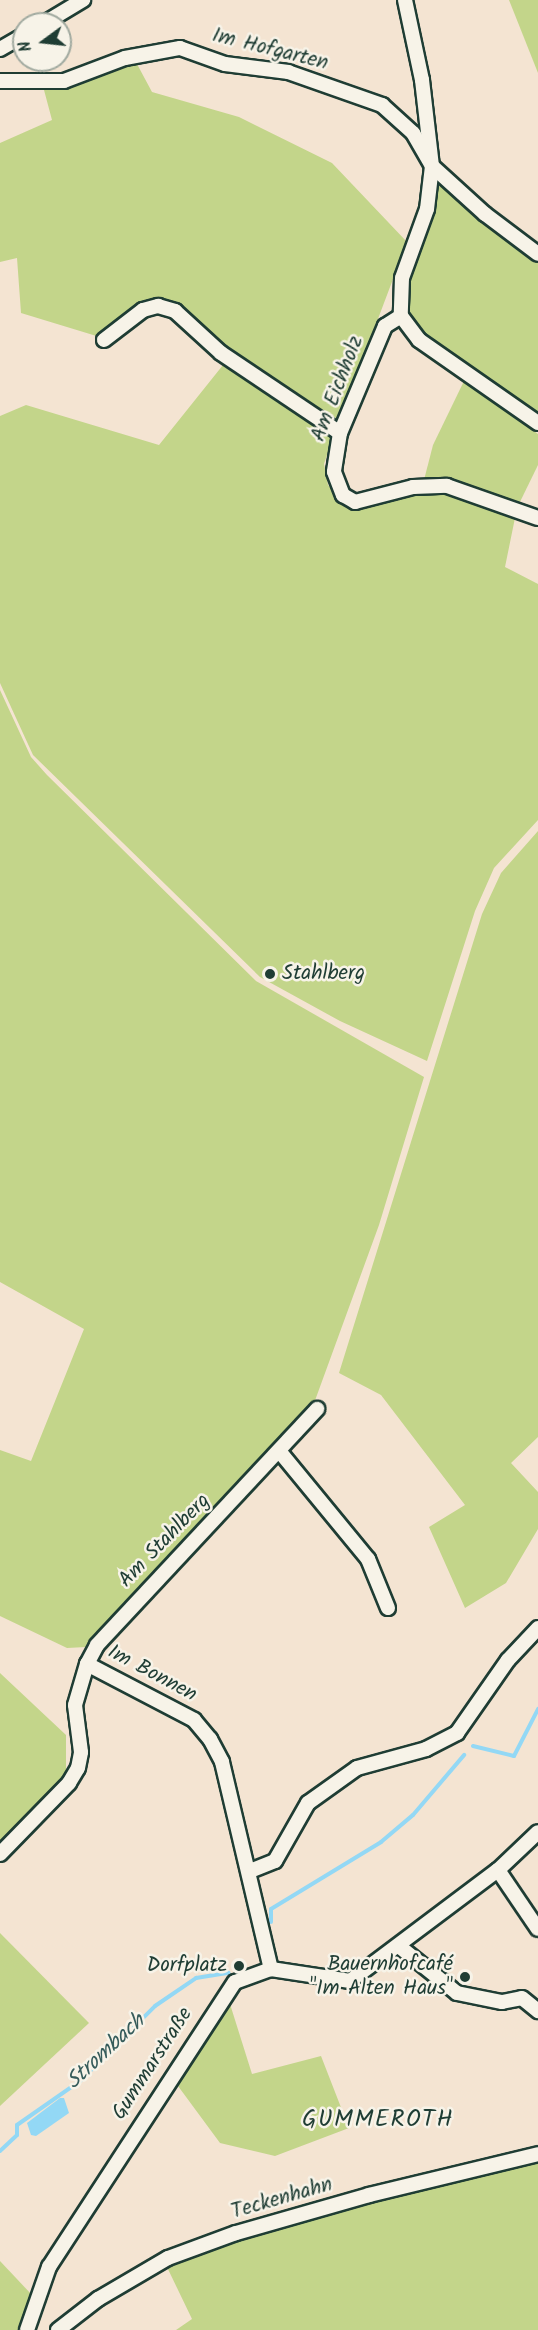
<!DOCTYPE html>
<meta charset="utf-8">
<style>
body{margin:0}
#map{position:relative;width:538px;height:2330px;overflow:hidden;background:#f4e4d2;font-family:Kalam,sans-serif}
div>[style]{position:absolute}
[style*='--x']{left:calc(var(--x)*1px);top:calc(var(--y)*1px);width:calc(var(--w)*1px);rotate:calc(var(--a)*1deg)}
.green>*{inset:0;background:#c3d58a}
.water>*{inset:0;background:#93d8f5}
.stream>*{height:4px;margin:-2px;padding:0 2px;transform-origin:2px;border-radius:2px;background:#93d8f5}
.roads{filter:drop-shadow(2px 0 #1f3d34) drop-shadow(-2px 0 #1f3d34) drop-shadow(0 2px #1f3d34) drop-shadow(0 -2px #1f3d34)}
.minor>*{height:14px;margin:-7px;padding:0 7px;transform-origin:7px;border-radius:7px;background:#f7f3e8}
.dots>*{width:16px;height:16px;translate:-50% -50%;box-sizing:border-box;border:3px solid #f7f3e8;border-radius:50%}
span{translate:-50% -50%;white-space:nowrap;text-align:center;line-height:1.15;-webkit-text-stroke:5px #f7f3e8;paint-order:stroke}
.street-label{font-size:21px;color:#1f3d34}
.poi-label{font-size:21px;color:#1f3d34}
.left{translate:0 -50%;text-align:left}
.right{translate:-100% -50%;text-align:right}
.water-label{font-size:22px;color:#365c5b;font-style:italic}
.quarter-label{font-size:24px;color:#1f3d34;letter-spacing:1.5px}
.north{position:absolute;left:12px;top:12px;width:60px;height:60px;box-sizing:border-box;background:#f7f3e8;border:2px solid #a1aaa0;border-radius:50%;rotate:255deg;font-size:16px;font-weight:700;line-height:24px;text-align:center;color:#1f3d34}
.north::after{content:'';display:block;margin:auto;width:21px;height:27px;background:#1f3d34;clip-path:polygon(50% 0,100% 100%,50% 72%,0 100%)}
</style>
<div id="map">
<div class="green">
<i style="clip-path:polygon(509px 0,538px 0,538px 73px)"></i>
<i style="clip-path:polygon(137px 64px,152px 92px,239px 117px,332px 163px,407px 242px,344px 409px,334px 421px,262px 381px,157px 304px,103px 338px,21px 313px,17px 258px,0 262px,0 143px,52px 120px,44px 90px)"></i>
<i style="clip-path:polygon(443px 184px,538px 261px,538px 416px,418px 333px,410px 316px,406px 303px,410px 274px,435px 189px)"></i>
<i style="clip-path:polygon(227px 360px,327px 429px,332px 440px,324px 464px,328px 485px,340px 500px,353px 506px,372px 505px,414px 492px,445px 490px,516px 513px,505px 567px,538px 584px,538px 820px,494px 868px,475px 911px,427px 1061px,340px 1021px,260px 977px,33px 755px,0 683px,0 416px,26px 405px,159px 445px)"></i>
<i style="clip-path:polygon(464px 381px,538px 434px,538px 465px,517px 508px,424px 480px,433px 445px)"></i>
<i style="clip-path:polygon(0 690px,31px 757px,47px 775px,256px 981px,424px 1077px,379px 1225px,313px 1406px,86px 1647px,67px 1648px,0 1616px,0 1450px,31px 1461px,84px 1329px,0 1282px)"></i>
<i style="clip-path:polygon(538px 831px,538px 1437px,511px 1463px,538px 1492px,538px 1529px,506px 1583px,465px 1608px,429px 1527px,465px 1505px,381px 1395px,339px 1373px,482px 914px,501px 873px)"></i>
<i style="clip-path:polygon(0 1673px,66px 1735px,66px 1776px,0 1847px)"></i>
<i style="clip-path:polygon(0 1933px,89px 2023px,0 2106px)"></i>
<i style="clip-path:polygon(230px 2004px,252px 2074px,321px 2056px,349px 2128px,275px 2156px,220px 2143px,178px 2086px)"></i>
<i style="clip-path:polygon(538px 2158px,538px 2330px,176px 2330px,192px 2319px,166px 2265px,237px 2237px)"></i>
<i style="clip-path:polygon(0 2261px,32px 2295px,18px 2330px,0 2330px)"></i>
</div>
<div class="water">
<i style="clip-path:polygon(60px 2098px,64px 2098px,69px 2113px,36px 2136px,31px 2135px,27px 2123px)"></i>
</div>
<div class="stream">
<i style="--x:473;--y:1746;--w:42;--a:13.7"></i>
<i style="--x:514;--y:1756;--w:53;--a:-62.9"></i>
<i style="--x:271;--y:1922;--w:13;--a:-90"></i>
<i style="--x:271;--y:1909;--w:129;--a:-31.3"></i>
<i style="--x:381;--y:1842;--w:42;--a:-40.2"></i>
<i style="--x:413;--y:1815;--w:79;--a:-49.6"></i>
<i style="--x:0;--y:2151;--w:23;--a:-43"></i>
<i style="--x:17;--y:2135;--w:10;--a:-90"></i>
<i style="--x:17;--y:2125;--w:77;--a:-34.9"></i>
<i style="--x:80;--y:2081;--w:106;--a:-45"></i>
<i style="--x:155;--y:2006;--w:50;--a:-34.3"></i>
<i style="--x:196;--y:1978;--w:33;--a:-9"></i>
</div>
<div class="roads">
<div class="minor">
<i style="--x:405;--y:0;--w:82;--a:78"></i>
<i style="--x:422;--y:80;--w:87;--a:83.4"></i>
<i style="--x:432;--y:166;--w:43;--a:96.6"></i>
<i style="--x:427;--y:209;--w:73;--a:109.9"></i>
<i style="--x:402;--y:278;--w:38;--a:92"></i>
<i style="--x:401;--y:316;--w:30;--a:53"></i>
<i style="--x:419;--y:340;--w:145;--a:34.9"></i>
<i style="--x:43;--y:24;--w:47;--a:-31"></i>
<i style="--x:0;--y:49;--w:28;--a:-30"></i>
<i style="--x:0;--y:81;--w:64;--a:0"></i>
<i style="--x:64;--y:81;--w:65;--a:-20.7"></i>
<i style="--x:125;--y:58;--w:56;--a:-10.3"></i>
<i style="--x:180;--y:48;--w:48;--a:19.6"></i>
<i style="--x:225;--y:64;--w:64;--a:7.2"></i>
<i style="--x:288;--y:72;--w:100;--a:19.3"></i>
<i style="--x:382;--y:105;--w:42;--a:42.1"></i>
<i style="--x:413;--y:133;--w:38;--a:60"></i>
<i style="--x:432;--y:166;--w:72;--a:42.2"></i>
<i style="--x:485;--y:214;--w:66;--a:37"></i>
<i style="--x:401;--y:316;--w:19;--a:148"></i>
<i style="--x:385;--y:326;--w:116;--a:112.8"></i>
<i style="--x:340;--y:433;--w:39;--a:99"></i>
<i style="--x:334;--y:472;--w:25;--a:69"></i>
<i style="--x:343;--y:495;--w:14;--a:30"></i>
<i style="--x:355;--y:502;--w:60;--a:-14.5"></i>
<i style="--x:413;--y:487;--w:34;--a:-2"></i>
<i style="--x:447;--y:486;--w:96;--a:19.4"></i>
<i style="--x:104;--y:340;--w:49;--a:-37.6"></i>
<i style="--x:143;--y:310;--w:16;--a:-15"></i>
<i style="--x:158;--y:306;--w:18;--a:16"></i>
<i style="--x:175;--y:311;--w:62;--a:42.4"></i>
<i style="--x:221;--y:353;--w:143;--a:33.9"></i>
<i style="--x:280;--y:1452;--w:139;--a:50.6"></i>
<i style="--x:368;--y:1559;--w:53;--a:67.8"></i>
<i style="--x:87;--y:1664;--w:121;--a:27.6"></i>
<i style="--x:194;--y:1720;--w:25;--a:50"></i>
<i style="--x:210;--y:1739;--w:26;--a:62"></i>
<i style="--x:222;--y:1762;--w:213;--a:76.7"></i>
<i style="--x:0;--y:1854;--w:99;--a:-45.8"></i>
<i style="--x:69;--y:1783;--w:17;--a:-59"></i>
<i style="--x:78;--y:1768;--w:16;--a:-79"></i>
<i style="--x:81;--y:1752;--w:47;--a:-97.3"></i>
<i style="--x:75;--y:1705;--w:43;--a:-73.7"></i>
<i style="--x:87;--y:1664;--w:21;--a:-62"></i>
<i style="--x:97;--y:1645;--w:323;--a:-47"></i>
<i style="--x:498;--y:1870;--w:71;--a:55.9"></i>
<i style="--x:250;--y:1871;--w:27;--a:-22"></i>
<i style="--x:275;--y:1861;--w:67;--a:-60.4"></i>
<i style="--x:308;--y:1803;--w:60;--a:-35.5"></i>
<i style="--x:357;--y:1768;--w:72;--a:-15.4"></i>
<i style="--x:426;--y:1749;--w:35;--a:-27"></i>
<i style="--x:457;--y:1733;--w:89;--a:-55.1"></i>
<i style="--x:508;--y:1660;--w:44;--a:-46.8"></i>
<i style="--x:400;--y:1947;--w:73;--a:38.9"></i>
<i style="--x:457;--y:1993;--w:46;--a:11.3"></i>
<i style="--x:502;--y:2002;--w:20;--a:-11"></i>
<i style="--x:522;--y:1998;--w:21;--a:39"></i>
<i style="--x:27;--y:2330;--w:67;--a:-70.8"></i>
<i style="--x:49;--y:2267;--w:340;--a:-56.9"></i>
<i style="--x:235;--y:1982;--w:38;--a:-20"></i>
<i style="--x:271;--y:1969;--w:80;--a:8.6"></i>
<i style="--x:350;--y:1981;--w:185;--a:-36.9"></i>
<i style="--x:498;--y:1870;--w:55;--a:-43.5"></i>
<i style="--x:58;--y:2330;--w:51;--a:-37.8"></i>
<i style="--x:98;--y:2299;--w:81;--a:-30.4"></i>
<i style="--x:168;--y:2258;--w:72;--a:-20.2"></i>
<i style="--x:236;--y:2233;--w:138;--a:-15.9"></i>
<i style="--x:369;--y:2195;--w:174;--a:-13.6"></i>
</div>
</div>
<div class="dots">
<i style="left:270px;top:974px;background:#1f3d34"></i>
<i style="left:239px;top:1966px;background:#1f3d34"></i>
<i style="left:465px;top:1977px;background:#1f3d34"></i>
</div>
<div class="street-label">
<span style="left:270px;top:50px;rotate:14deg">Im Hofgarten</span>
<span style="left:338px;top:389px;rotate:-69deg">Am Eichholz</span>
<span style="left:165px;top:1541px;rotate:-46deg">Am Stahlberg</span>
<span style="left:152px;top:1674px;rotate:28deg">Im Bonnen</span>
<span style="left:153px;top:2064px;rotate:-57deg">Gummarstraße</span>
<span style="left:282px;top:2199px;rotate:-16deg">Teckenhahn</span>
</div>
<div class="poi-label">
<span class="left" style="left:282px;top:974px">Stahlberg</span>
<span class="right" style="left:453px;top:1977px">Bauernhofcafé<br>"Im Alten Haus"</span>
<span class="right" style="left:227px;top:1966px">Dorfplatz</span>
</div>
<div class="water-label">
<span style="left:106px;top:2052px;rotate:-43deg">Strombach</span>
</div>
<div class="quarter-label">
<span style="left:378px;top:2120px">GUMMEROTH</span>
</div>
<div class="north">N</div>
</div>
